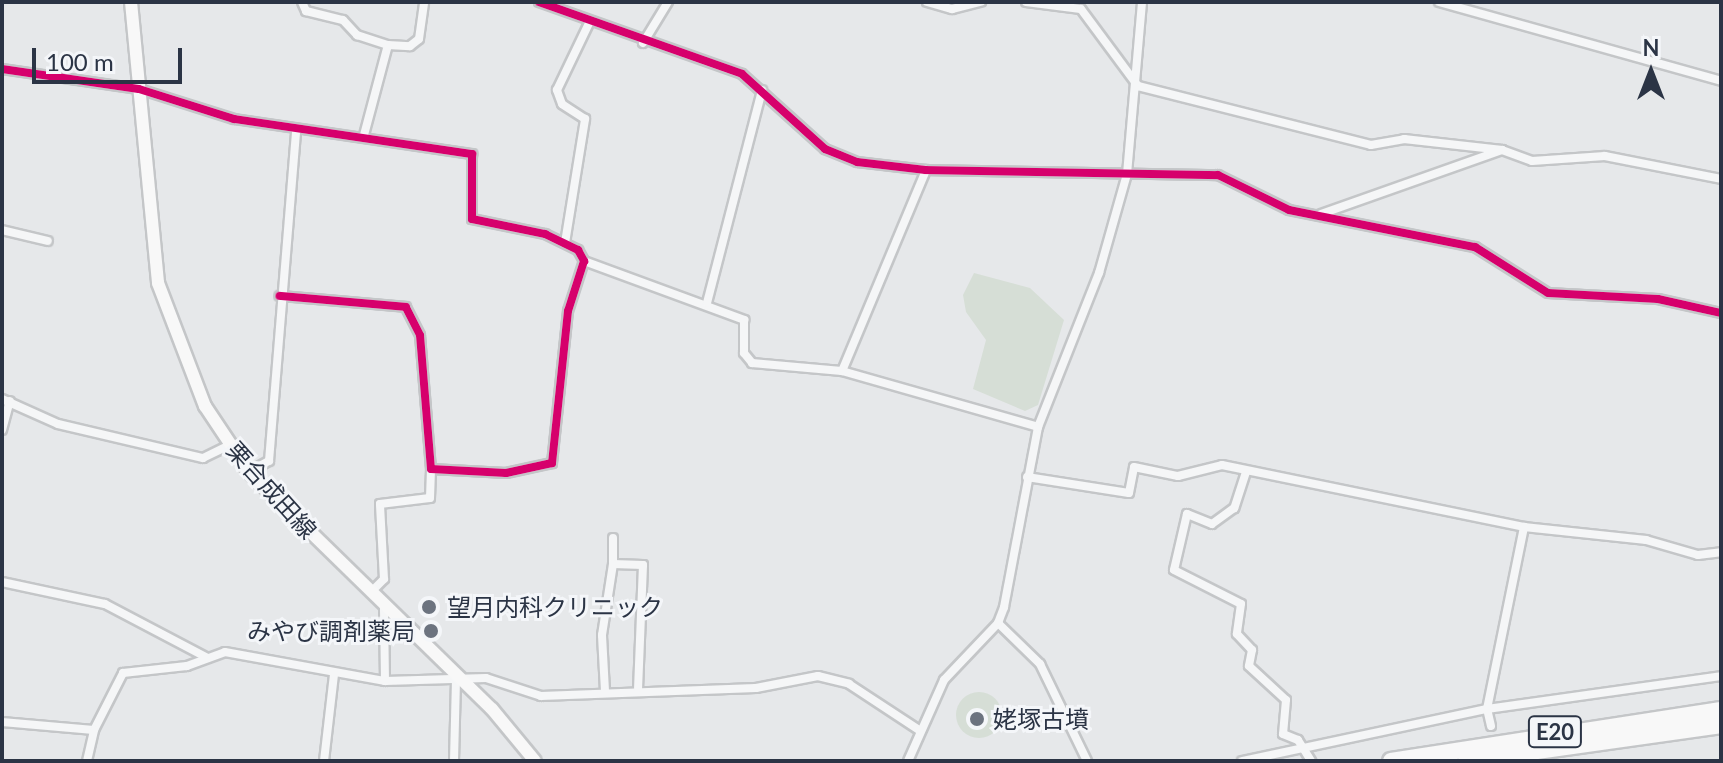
<!DOCTYPE html>
<meta charset="utf-8">
<style>
body{margin:0}
#map{position:relative;width:1723px;height:763px;overflow:hidden;background:#e6e8ea;font-family:Lato,"Noto Sans JP",sans-serif}
div>[style]{position:absolute}
[style*='--x']{left:calc(var(--x)*1px);top:calc(var(--y)*1px);width:calc(var(--w)*1px);rotate:calc(var(--a)*1deg)}
.green>*{inset:0;background:#d6ded6}
.round{border-radius:50%}
.roads{filter:drop-shadow(2px 0 #c4c6c8) drop-shadow(-2px 0 #c4c6c8) drop-shadow(0 2px #c4c6c8) drop-shadow(0 -2px #c4c6c8)}
.street>*{height:8px;margin:-4px;padding:0 4px;transform-origin:4px;border-radius:4px;background:#f5f6f7}
.secondary>*{height:12px;margin:-6px;padding:0 6px;transform-origin:6px;border-radius:6px;background:#f8f8f8}
.highway>*{height:16px;margin:-8px;padding:0 8px;transform-origin:8px;border-radius:8px;background:#f8f8f8}
.cycleway>*{height:8px;margin:-4px;padding:0 4px;transform-origin:4px;border-radius:4px;background:#d6006c}
.dots>*{width:22px;height:22px;translate:-50% -50%;box-sizing:border-box;border:4px solid #f4f6f9;border-radius:50%}
span{translate:-50% -50%;white-space:nowrap;text-align:center;line-height:1.15;-webkit-text-stroke:6px #f4f6f9;paint-order:stroke}
.shield-label span{padding:2px 6px;background:#f4f6f9;border:2px solid;border-radius:6px;-webkit-text-stroke-width:0}
.shield-label{font-size:22px;color:#2b3445;font-weight:700}
.street-label{font-size:24px;color:#2b3445}
.poi-label{font-size:24px;color:#2b3445}
.left{translate:0 -50%;text-align:left}
.right{translate:-100% -50%;text-align:right}
.frame{position:absolute;inset:0;border:4px solid #2b3445;pointer-events:none}
.north{position:absolute;left:1611px;top:32px;width:80px;height:80px;-webkit-text-stroke:6px #f4f6f9;paint-order:stroke;rotate:0deg;font-size:22px;font-weight:700;line-height:32px;text-align:center;color:#2b3445}
.north::after{content:'';display:block;margin:auto;width:28px;height:36px;background:#2b3445;clip-path:polygon(50% 0,100% 100%,50% 72%,0 100%)}
.scale{position:absolute;left:32px;top:48px;width:150px;height:36px;box-sizing:border-box;border:4px solid #2b3445;border-top:0;padding-left:10px;font-size:24px;line-height:28px;white-space:nowrap;color:#2b3445;-webkit-text-stroke:6px #f4f6f9;paint-order:stroke}
</style>
<div id="map">
<div class="green">
<i style="clip-path:polygon(974px 273px,1030px 288px,1064px 320px,1038px 405px,1025px 411px,973px 389px,986px 340px,966px 312px,963px 295px)"></i>
<i class="round" style="left:956px;top:692px;width:46px;height:46px"></i>
</div>
<div class="roads">
<div class="street">
<i style="--x:302;--y:2;--w:10;--a:66"></i>
<i style="--x:306;--y:11;--w:38;--a:14"></i>
<i style="--x:343;--y:20;--w:21;--a:47"></i>
<i style="--x:357;--y:35;--w:33;--a:18"></i>
<i style="--x:539;--y:2;--w:215;--a:19.5"></i>
<i style="--x:742;--y:74;--w:112;--a:42.1"></i>
<i style="--x:825;--y:149;--w:35;--a:22"></i>
<i style="--x:857;--y:162;--w:69;--a:6.6"></i>
<i style="--x:926;--y:170;--w:292;--a:1"></i>
<i style="--x:1218;--y:175;--w:79;--a:26.2"></i>
<i style="--x:1289;--y:210;--w:190;--a:11.3"></i>
<i style="--x:1475;--y:247;--w:86;--a:32.2"></i>
<i style="--x:1548;--y:293;--w:110;--a:3.1"></i>
<i style="--x:1658;--y:299;--w:65;--a:12.5"></i>
<i style="--x:927;--y:2;--w:26;--a:16"></i>
<i style="--x:952;--y:9;--w:30;--a:-14"></i>
<i style="--x:1026;--y:2;--w:55;--a:7.3"></i>
<i style="--x:1081;--y:9;--w:96;--a:53.5"></i>
<i style="--x:1138;--y:86;--w:240;--a:14.2"></i>
<i style="--x:1371;--y:145;--w:34;--a:-10"></i>
<i style="--x:1404;--y:139;--w:99;--a:6.4"></i>
<i style="--x:1439;--y:2;--w:293;--a:15.6"></i>
<i style="--x:643;--y:43;--w:48;--a:-58.6"></i>
<i style="--x:2;--y:69;--w:138;--a:8.3"></i>
<i style="--x:139;--y:89;--w:100;--a:17.5"></i>
<i style="--x:234;--y:119;--w:241;--a:8.4"></i>
<i style="--x:472;--y:154;--w:65;--a:90"></i>
<i style="--x:472;--y:219;--w:75;--a:11.6"></i>
<i style="--x:545;--y:234;--w:37;--a:26"></i>
<i style="--x:578;--y:250;--w:13;--a:61"></i>
<i style="--x:584;--y:261;--w:52;--a:107.7"></i>
<i style="--x:568;--y:311;--w:153;--a:96"></i>
<i style="--x:552;--y:463;--w:47;--a:167.7"></i>
<i style="--x:506;--y:473;--w:75;--a:-176.9"></i>
<i style="--x:431;--y:469;--w:134;--a:-94.7"></i>
<i style="--x:420;--y:335;--w:31;--a:-117"></i>
<i style="--x:406;--y:307;--w:127;--a:-175"></i>
<i style="--x:364;--y:135;--w:93;--a:-75.1"></i>
<i style="--x:388;--y:45;--w:22;--a:3"></i>
<i style="--x:410;--y:46;--w:11;--a:-38"></i>
<i style="--x:419;--y:39;--w:37;--a:-82"></i>
<i style="--x:1321;--y:214;--w:192;--a:-19.5"></i>
<i style="--x:1502;--y:150;--w:32;--a:20"></i>
<i style="--x:1532;--y:161;--w:73;--a:-3.9"></i>
<i style="--x:1605;--y:156;--w:118;--a:11.2"></i>
<i style="--x:2;--y:230;--w:47;--a:13.4"></i>
<i style="--x:565;--y:243;--w:126;--a:-80.8"></i>
<i style="--x:585;--y:119;--w:27;--a:-147"></i>
<i style="--x:562;--y:104;--w:15;--a:-110"></i>
<i style="--x:557;--y:90;--w:76;--a:-64.4"></i>
<i style="--x:584;--y:261;--w:171;--a:20.2"></i>
<i style="--x:744;--y:320;--w:33;--a:90"></i>
<i style="--x:744;--y:353;--w:13;--a:51"></i>
<i style="--x:752;--y:363;--w:90;--a:5.1"></i>
<i style="--x:842;--y:371;--w:204;--a:15.9"></i>
<i style="--x:707;--y:303;--w:220;--a:-75.5"></i>
<i style="--x:842;--y:371;--w:218;--a:-67.3"></i>
<i style="--x:2;--y:399;--w:61;--a:24.1"></i>
<i style="--x:58;--y:424;--w:149;--a:13.2"></i>
<i style="--x:203;--y:458;--w:30;--a:-26"></i>
<i style="--x:2;--y:430;--w:30;--a:-75"></i>
<i style="--x:249;--y:472;--w:23;--a:-29"></i>
<i style="--x:269;--y:461;--w:332;--a:-85.3"></i>
<i style="--x:1246;--y:472;--w:38;--a:108"></i>
<i style="--x:1234;--y:508;--w:27;--a:144"></i>
<i style="--x:1212;--y:524;--w:27;--a:-158"></i>
<i style="--x:1187;--y:514;--w:57;--a:103.1"></i>
<i style="--x:1174;--y:570;--w:75;--a:26.9"></i>
<i style="--x:1241;--y:604;--w:30;--a:98"></i>
<i style="--x:1237;--y:634;--w:22;--a:47"></i>
<i style="--x:1252;--y:650;--w:16;--a:101"></i>
<i style="--x:1249;--y:666;--w:50;--a:42.6"></i>
<i style="--x:1286;--y:700;--w:34;--a:95"></i>
<i style="--x:1283;--y:734;--w:16;--a:22"></i>
<i style="--x:1298;--y:740;--w:25;--a:58"></i>
<i style="--x:1027;--y:477;--w:103;--a:8.9"></i>
<i style="--x:1129;--y:493;--w:26;--a:-79"></i>
<i style="--x:1134;--y:467;--w:45;--a:11.6"></i>
<i style="--x:1178;--y:476;--w:45;--a:-14"></i>
<i style="--x:1222;--y:465;--w:308;--a:11.6"></i>
<i style="--x:1524;--y:527;--w:123;--a:6.1"></i>
<i style="--x:1646;--y:540;--w:54;--a:16.1"></i>
<i style="--x:1698;--y:555;--w:23;--a:-7"></i>
<i style="--x:613;--y:564;--w:26;--a:-90"></i>
<i style="--x:2;--y:582;--w:105;--a:12.1"></i>
<i style="--x:105;--y:604;--w:116;--a:27.7"></i>
<i style="--x:372;--y:591;--w:17;--a:-45"></i>
<i style="--x:384;--y:579;--w:75;--a:-93.1"></i>
<i style="--x:380;--y:504;--w:50;--a:-6.8"></i>
<i style="--x:430;--y:498;--w:29;--a:-88"></i>
<i style="--x:998;--y:623;--w:59;--a:44.3"></i>
<i style="--x:1040;--y:664;--w:108;--a:64.1"></i>
<i style="--x:385;--y:681;--w:101;--a:-1.7"></i>
<i style="--x:486;--y:678;--w:58;--a:18.1"></i>
<i style="--x:541;--y:696;--w:215;--a:-2.1"></i>
<i style="--x:756;--y:688;--w:63;--a:-11"></i>
<i style="--x:818;--y:676;--w:32;--a:14"></i>
<i style="--x:849;--y:684;--w:84;--a:33.3"></i>
<i style="--x:605;--y:691;--w:56;--a:-93.1"></i>
<i style="--x:602;--y:635;--w:72;--a:-81.2"></i>
<i style="--x:613;--y:564;--w:30;--a:2"></i>
<i style="--x:643;--y:565;--w:123;--a:92.3"></i>
<i style="--x:2;--y:722;--w:92;--a:5"></i>
<i style="--x:94;--y:730;--w:64;--a:-63"></i>
<i style="--x:123;--y:673;--w:64;--a:-6.2"></i>
<i style="--x:187;--y:666;--w:40;--a:-20.2"></i>
<i style="--x:225;--y:652;--w:163;--a:10.3"></i>
<i style="--x:385;--y:681;--w:76;--a:-90.8"></i>
<i style="--x:1491;--y:726;--w:17;--a:-103"></i>
<i style="--x:1487;--y:709;--w:186;--a:-78.5"></i>
<i style="--x:87;--y:761;--w:32;--a:-77"></i>
<i style="--x:324;--y:761;--w:88;--a:-83.4"></i>
<i style="--x:454;--y:761;--w:83;--a:-88.6"></i>
<i style="--x:908;--y:761;--w:89;--a:-66"></i>
<i style="--x:944;--y:680;--w:79;--a:-46.5"></i>
<i style="--x:998;--y:623;--w:17;--a:-69"></i>
<i style="--x:1004;--y:607;--w:183;--a:-79.3"></i>
<i style="--x:1038;--y:427;--w:166;--a:-68.4"></i>
<i style="--x:1099;--y:273;--w:103;--a:-74.2"></i>
<i style="--x:1127;--y:174;--w:173;--a:-85"></i>
<i style="--x:1242;--y:761;--w:250;--a:-12"></i>
<i style="--x:1487;--y:709;--w:236;--a:-8"></i>
</div>
<div class="secondary">
<i style="--x:131;--y:2;--w:282;--a:84.5"></i>
<i style="--x:158;--y:283;--w:132;--a:69.1"></i>
<i style="--x:205;--y:406;--w:79;--a:56.3"></i>
<i style="--x:249;--y:472;--w:339;--a:44.3"></i>
<i style="--x:492;--y:709;--w:67;--a:50.4"></i>
</div>
<div class="highway">
<i style="--x:1391;--y:761;--w:334;--a:-8.8"></i>
<i style="--x:1466;--y:761;--w:258;--a:-8"></i>
</div>
</div>
<div class="cycleway">
<i style="--x:539;--y:2;--w:215;--a:19.5"></i>
<i style="--x:742;--y:74;--w:112;--a:42.1"></i>
<i style="--x:825;--y:149;--w:35;--a:22"></i>
<i style="--x:857;--y:162;--w:69;--a:6.6"></i>
<i style="--x:926;--y:170;--w:292;--a:1"></i>
<i style="--x:1218;--y:175;--w:79;--a:26.2"></i>
<i style="--x:1289;--y:210;--w:190;--a:11.3"></i>
<i style="--x:1475;--y:247;--w:86;--a:32.2"></i>
<i style="--x:1548;--y:293;--w:110;--a:3.1"></i>
<i style="--x:1658;--y:299;--w:65;--a:12.5"></i>
<i style="--x:2;--y:69;--w:138;--a:8.3"></i>
<i style="--x:139;--y:89;--w:100;--a:17.5"></i>
<i style="--x:234;--y:119;--w:241;--a:8.4"></i>
<i style="--x:472;--y:154;--w:65;--a:90"></i>
<i style="--x:472;--y:219;--w:75;--a:11.6"></i>
<i style="--x:545;--y:234;--w:37;--a:26"></i>
<i style="--x:578;--y:250;--w:13;--a:61"></i>
<i style="--x:584;--y:261;--w:52;--a:107.7"></i>
<i style="--x:568;--y:311;--w:153;--a:96"></i>
<i style="--x:552;--y:463;--w:47;--a:167.7"></i>
<i style="--x:506;--y:473;--w:75;--a:-176.9"></i>
<i style="--x:431;--y:469;--w:134;--a:-94.7"></i>
<i style="--x:420;--y:335;--w:31;--a:-117"></i>
<i style="--x:406;--y:307;--w:127;--a:-175"></i>
</div>
<div class="dots">
<i style="left:429px;top:607px;background:#6c737f"></i>
<i style="left:431px;top:631px;background:#6c737f"></i>
<i style="left:977px;top:719px;background:#6c737f"></i>
</div>
<div class="shield-label">
<span style="left:1555px;top:732px">E20</span>
</div>
<div class="street-label">
<span style="left:272px;top:490px;rotate:48deg">栗合成田線</span>
</div>
<div class="poi-label">
<span class="left" style="left:447px;top:607px">望月内科クリニック</span>
<span class="right" style="left:415px;top:631px">みやび調剤薬局</span>
<span class="left" style="left:993px;top:719px">姥塚古墳</span>
</div>
<div class="frame"></div>
<div class="north">N</div>
<div class="scale">100 m</div>
</div>
